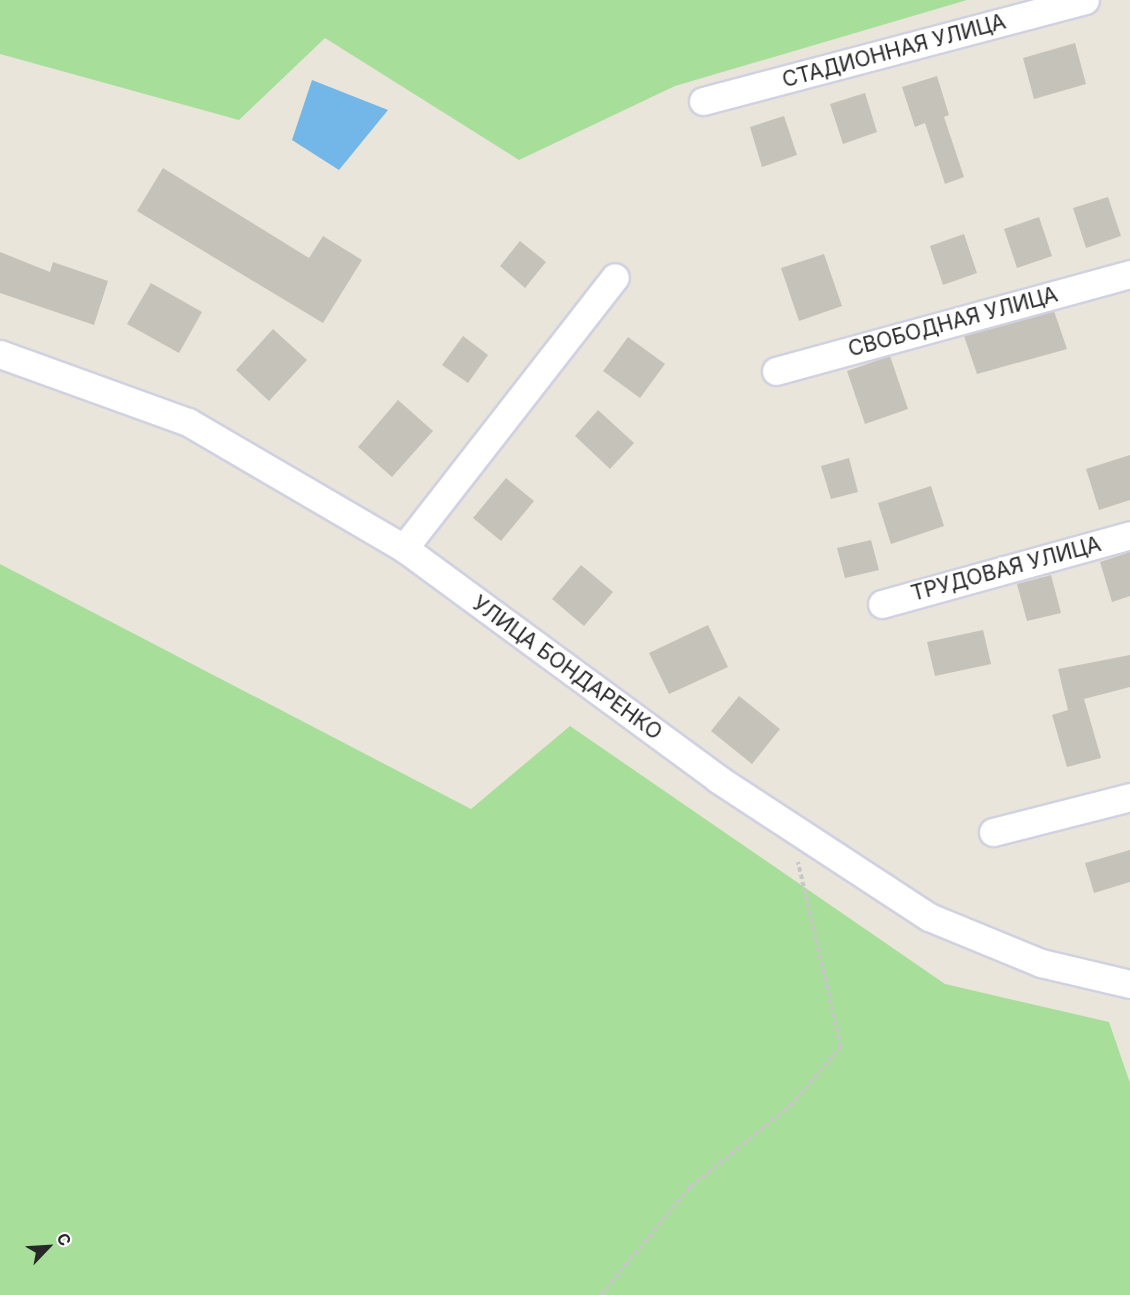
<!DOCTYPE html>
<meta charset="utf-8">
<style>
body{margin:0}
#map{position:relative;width:1130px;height:1295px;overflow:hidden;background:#eae5da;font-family:Inter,sans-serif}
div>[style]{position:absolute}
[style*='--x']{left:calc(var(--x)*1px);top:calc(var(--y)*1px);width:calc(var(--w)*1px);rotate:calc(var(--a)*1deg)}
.green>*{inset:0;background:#a7de99}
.water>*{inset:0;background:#72b7e7}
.building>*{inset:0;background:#c5c2ba}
.path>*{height:4px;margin-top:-2px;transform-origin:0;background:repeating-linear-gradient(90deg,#c7c7c7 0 4.5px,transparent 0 7.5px)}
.roads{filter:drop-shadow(2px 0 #d0d1e1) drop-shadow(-2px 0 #d0d1e1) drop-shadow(0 2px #d0d1e1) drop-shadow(0 -2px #d0d1e1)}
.minor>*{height:27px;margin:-13.5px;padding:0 13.5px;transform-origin:13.5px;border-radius:13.5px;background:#fff}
span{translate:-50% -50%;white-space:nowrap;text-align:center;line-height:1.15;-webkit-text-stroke:4.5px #fff;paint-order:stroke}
.street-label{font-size:21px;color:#282828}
.north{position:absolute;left:18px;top:1217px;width:60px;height:60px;-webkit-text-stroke:4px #fff;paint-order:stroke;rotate:65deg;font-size:16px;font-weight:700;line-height:24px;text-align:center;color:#282828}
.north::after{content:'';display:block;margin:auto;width:21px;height:27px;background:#282828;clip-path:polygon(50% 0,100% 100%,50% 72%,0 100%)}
</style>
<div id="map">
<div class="green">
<i style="clip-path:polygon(0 0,967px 0,675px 86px,519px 160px,325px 38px,239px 120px,0 54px)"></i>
<i style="clip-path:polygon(0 564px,471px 809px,570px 726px,945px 984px,1109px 1022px,1130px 1083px,1130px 1295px,0 1295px)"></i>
</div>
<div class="water">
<i style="clip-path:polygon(312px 80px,388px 110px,339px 170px,292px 140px)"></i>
</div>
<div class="building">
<i style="clip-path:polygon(1075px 43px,1086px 84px,1034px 99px,1023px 58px)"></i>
<i style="clip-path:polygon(937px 76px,949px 115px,944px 117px,964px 177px,945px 184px,925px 123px,915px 127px,902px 87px)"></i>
<i style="clip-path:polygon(865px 93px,877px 132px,843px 144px,830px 104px)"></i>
<i style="clip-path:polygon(784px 116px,797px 155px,762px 167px,750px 127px)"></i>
<i style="clip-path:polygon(163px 168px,309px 258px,323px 236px,362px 260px,323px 323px,137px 211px)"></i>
<i style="clip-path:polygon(1108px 197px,1121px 236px,1086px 248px,1073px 208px)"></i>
<i style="clip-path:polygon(1039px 217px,1052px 256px,1017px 268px,1004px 229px)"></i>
<i style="clip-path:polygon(964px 234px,977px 273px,943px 285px,930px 246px)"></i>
<i style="clip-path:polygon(520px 241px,546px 262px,525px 288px,500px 266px)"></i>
<i style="clip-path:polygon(0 252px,50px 272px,53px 262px,108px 281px,94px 325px,0 293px)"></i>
<i style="clip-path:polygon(824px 254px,842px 306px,799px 321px,781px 268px)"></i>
<i style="clip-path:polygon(151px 283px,202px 312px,179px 353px,127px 324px)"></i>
<i style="clip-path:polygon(1054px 311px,1067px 349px,977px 374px,964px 336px)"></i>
<i style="clip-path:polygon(273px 329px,307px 360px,269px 401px,236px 370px)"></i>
<i style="clip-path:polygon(463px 336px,488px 355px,468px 383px,442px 365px)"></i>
<i style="clip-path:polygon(628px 337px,665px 364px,640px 398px,603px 371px)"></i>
<i style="clip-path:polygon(890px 356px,908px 409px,865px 424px,847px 371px)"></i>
<i style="clip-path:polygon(398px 400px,433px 431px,392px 477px,358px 447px)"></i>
<i style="clip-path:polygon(598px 410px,634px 443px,610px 469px,575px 436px)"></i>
<i style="clip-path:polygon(1130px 455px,1130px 500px,1099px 510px,1086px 469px)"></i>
<i style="clip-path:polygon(849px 458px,858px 492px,831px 499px,821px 466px)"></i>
<i style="clip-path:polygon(506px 478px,534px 501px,501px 541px,473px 518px)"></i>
<i style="clip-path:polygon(931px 486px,944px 526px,891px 544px,878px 503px)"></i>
<i style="clip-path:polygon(871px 540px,879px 570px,845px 578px,837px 548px)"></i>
<i style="clip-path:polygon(1130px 552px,1130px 596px,1112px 602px,1100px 562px)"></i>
<i style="clip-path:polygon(581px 565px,613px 592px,584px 626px,552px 599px)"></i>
<i style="clip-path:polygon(1051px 575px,1061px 613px,1027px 621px,1017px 584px)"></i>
<i style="clip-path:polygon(708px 625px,728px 667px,669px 694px,649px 653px)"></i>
<i style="clip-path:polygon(983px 630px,991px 664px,935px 676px,927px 642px)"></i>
<i style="clip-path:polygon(1130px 655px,1130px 687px,1084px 699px,1101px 758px,1067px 767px,1052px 715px,1068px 710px,1058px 669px)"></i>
<i style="clip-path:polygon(739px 696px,780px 729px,752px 764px,711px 731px)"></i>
<i style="clip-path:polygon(1130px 850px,1130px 882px,1094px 893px,1085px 863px)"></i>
</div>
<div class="path">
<i style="--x:601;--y:1295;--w:140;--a:-50.5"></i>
<i style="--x:690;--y:1187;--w:129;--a:-39"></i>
<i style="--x:790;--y:1106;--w:78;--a:-49.2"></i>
<i style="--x:841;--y:1047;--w:190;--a:-103.1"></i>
</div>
<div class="roads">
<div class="minor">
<i style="--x:703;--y:101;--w:395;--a:-14.8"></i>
<i style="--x:0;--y:354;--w:200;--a:19.9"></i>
<i style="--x:188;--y:422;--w:250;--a:30.3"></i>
<i style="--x:404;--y:548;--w:390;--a:36.3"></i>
<i style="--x:718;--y:779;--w:252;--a:33.2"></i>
<i style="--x:929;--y:917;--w:121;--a:22.3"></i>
<i style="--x:1041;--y:963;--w:91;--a:13.3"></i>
<i style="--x:776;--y:371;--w:367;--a:-15.3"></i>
<i style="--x:404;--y:548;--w:343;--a:-52.1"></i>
<i style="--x:882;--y:604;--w:257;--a:-15.5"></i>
<i style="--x:993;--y:832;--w:141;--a:-14.3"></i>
</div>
</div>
<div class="street-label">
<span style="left:894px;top:51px;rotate:-15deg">СТАДИОННАЯ УЛИЦА</span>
<span style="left:953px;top:322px;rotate:-15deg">СВОБОДНАЯ УЛИЦА</span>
<span style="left:1006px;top:569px;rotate:-15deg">ТРУДОВАЯ УЛИЦА</span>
<span style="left:567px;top:668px;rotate:36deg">УЛИЦА БОНДАРЕНКО</span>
</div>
<div class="north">С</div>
</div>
